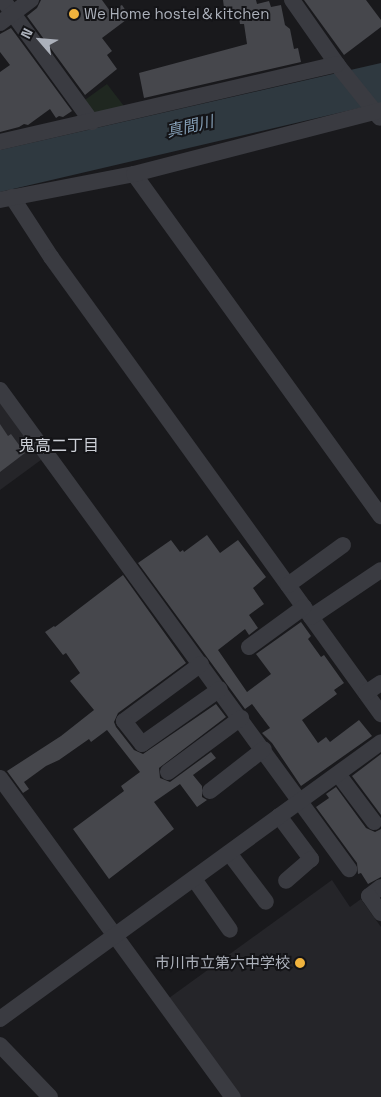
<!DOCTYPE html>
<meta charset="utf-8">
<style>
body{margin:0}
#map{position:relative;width:381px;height:1097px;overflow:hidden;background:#19191c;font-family:"Space Grotesk","Noto Sans JP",sans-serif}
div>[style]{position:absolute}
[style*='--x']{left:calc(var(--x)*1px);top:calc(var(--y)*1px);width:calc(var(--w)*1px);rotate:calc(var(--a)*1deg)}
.built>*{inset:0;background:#252529}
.green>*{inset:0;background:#1f2720}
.water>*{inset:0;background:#2f3940}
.building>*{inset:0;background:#46474c}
.minor>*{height:16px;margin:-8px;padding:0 8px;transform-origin:8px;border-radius:8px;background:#3a3b41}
.dots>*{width:14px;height:14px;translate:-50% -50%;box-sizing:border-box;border:2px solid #141417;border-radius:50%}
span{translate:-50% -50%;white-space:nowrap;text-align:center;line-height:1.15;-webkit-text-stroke:4px #141417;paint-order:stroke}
.poi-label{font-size:15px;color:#acb1bb}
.left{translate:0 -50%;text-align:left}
.right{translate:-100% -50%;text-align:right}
.water-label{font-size:16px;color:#849eb5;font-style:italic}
.neighbourhood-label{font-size:16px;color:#cdd0d7}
.north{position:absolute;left:15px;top:15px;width:50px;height:50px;-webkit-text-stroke:4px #141417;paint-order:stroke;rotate:297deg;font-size:14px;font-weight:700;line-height:20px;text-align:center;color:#acb1bb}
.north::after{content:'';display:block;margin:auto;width:18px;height:22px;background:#acb1bb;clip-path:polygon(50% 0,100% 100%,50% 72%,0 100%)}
</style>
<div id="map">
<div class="built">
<i style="clip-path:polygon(0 396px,45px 457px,0 490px)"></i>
<i style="clip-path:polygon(332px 880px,350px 907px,361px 899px,381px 927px,381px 1097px,240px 1097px,169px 998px)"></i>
</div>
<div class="green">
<i style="clip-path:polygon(107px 84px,127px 110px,94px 119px,82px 102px)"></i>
</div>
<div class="water">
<i style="clip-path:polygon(381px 63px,381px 103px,0 192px,0 150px)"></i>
</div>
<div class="building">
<i style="clip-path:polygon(41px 0,102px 0,110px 11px,122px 5px,130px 17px,102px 38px,112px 51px,107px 55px,117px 69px,85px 95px,27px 16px,37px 8px)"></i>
<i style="clip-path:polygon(223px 0,256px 0,257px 4px,269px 1px,271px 7px,281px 5px,285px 25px,290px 29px,294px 49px,298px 48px,301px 62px,144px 98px,139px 73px,247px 44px,244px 24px,240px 24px,238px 12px,225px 15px)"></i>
<i style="clip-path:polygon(304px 0,366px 0,381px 20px,381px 27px,344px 55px)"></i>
<i style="clip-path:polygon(11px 28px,72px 111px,63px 117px,59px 116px,56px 118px,50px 109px,28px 125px,24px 124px,19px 127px,0 132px,0 72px,10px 65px,0 52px,0 34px)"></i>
<i style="clip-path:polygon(0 424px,8px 436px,11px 434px,25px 453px,0 472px)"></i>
<i style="clip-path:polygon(207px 535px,220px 553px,238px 540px,266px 577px,253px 588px,264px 604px,249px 615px,258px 628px,249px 635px,245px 629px,218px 650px,247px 692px,271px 674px,256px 654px,301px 622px,311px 636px,308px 639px,321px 657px,324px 655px,344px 683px,334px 690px,337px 694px,302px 720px,318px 743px,326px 737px,330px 742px,359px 720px,372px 736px,301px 786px,272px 743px,262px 733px,270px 728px,252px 704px,245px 709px,138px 563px,171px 540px,180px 552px,183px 550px,184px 552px)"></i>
<i style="clip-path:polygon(123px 575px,186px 663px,118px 713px,114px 722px,116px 727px,134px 750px,143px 754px,216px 704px,226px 717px,159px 768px,160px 778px,170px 782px,211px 752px,216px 758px,193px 775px,202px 786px,202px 797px,207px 800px,197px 807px,180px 784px,154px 802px,174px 829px,109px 879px,73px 829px,124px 791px,121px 786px,140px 772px,107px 730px,91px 742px,89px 739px,59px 760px,46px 766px,24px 782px,29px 789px,23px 793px,7px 771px,61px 736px,94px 710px,70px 681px,80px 673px,66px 653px,63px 655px,45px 632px,54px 626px,55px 627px)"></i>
<i style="clip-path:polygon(381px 754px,381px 815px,352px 776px)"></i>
<i style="clip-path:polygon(336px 787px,366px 828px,375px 832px,381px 829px,381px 877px,368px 884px,361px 873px,358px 874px,357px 863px,316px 807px,329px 798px,326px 794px)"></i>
</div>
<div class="minor">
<i style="--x:3;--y:0;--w:151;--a:53.9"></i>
<i style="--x:292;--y:0;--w:82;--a:55"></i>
<i style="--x:339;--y:67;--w:65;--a:51.2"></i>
<i style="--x:0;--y:23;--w:39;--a:-37"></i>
<i style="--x:0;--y:142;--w:346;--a:-13"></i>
<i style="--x:134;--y:174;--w:422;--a:54.2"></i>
<i style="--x:12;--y:197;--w:72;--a:57"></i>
<i style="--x:51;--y:257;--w:564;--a:54.17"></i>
<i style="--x:0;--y:200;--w:136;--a:-11"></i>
<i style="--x:134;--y:174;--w:255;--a:-14.5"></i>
<i style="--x:0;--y:390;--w:593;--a:53.92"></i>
<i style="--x:288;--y:585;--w:68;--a:-36"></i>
<i style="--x:311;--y:617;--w:84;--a:-33.9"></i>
<i style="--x:249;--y:647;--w:68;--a:-36"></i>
<i style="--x:201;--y:664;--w:96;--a:143.5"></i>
<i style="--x:124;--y:721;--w:29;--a:52"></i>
<i style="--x:142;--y:744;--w:95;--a:-35.2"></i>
<i style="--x:366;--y:693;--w:18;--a:-34"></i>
<i style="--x:168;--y:772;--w:91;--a:-36.5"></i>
<i style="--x:338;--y:774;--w:60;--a:53.1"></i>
<i style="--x:0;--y:778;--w:395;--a:53.9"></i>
<i style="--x:210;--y:791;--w:68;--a:-37.9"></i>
<i style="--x:279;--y:816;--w:54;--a:53.3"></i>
<i style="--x:311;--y:859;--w:33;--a:139"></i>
<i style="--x:229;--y:853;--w:61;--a:52.9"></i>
<i style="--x:194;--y:879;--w:62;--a:54.8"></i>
<i style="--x:381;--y:887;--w:15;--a:143"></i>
<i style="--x:369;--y:896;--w:21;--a:55"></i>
<i style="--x:0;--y:1019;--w:471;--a:-36"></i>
<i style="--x:0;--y:1045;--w:72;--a:46.1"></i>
</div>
<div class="dots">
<i style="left:74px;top:14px;background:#f0b33d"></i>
<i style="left:300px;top:963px;background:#f0b33d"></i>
</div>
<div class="poi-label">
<span class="left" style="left:84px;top:14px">We Home hostel＆kitchen</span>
<span class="right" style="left:290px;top:963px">市川市立第六中学校</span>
</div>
<div class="water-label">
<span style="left:190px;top:127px;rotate:-13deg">真間川</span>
</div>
<div class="neighbourhood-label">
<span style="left:59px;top:446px">鬼高二丁目</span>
</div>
<div class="north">N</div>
</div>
